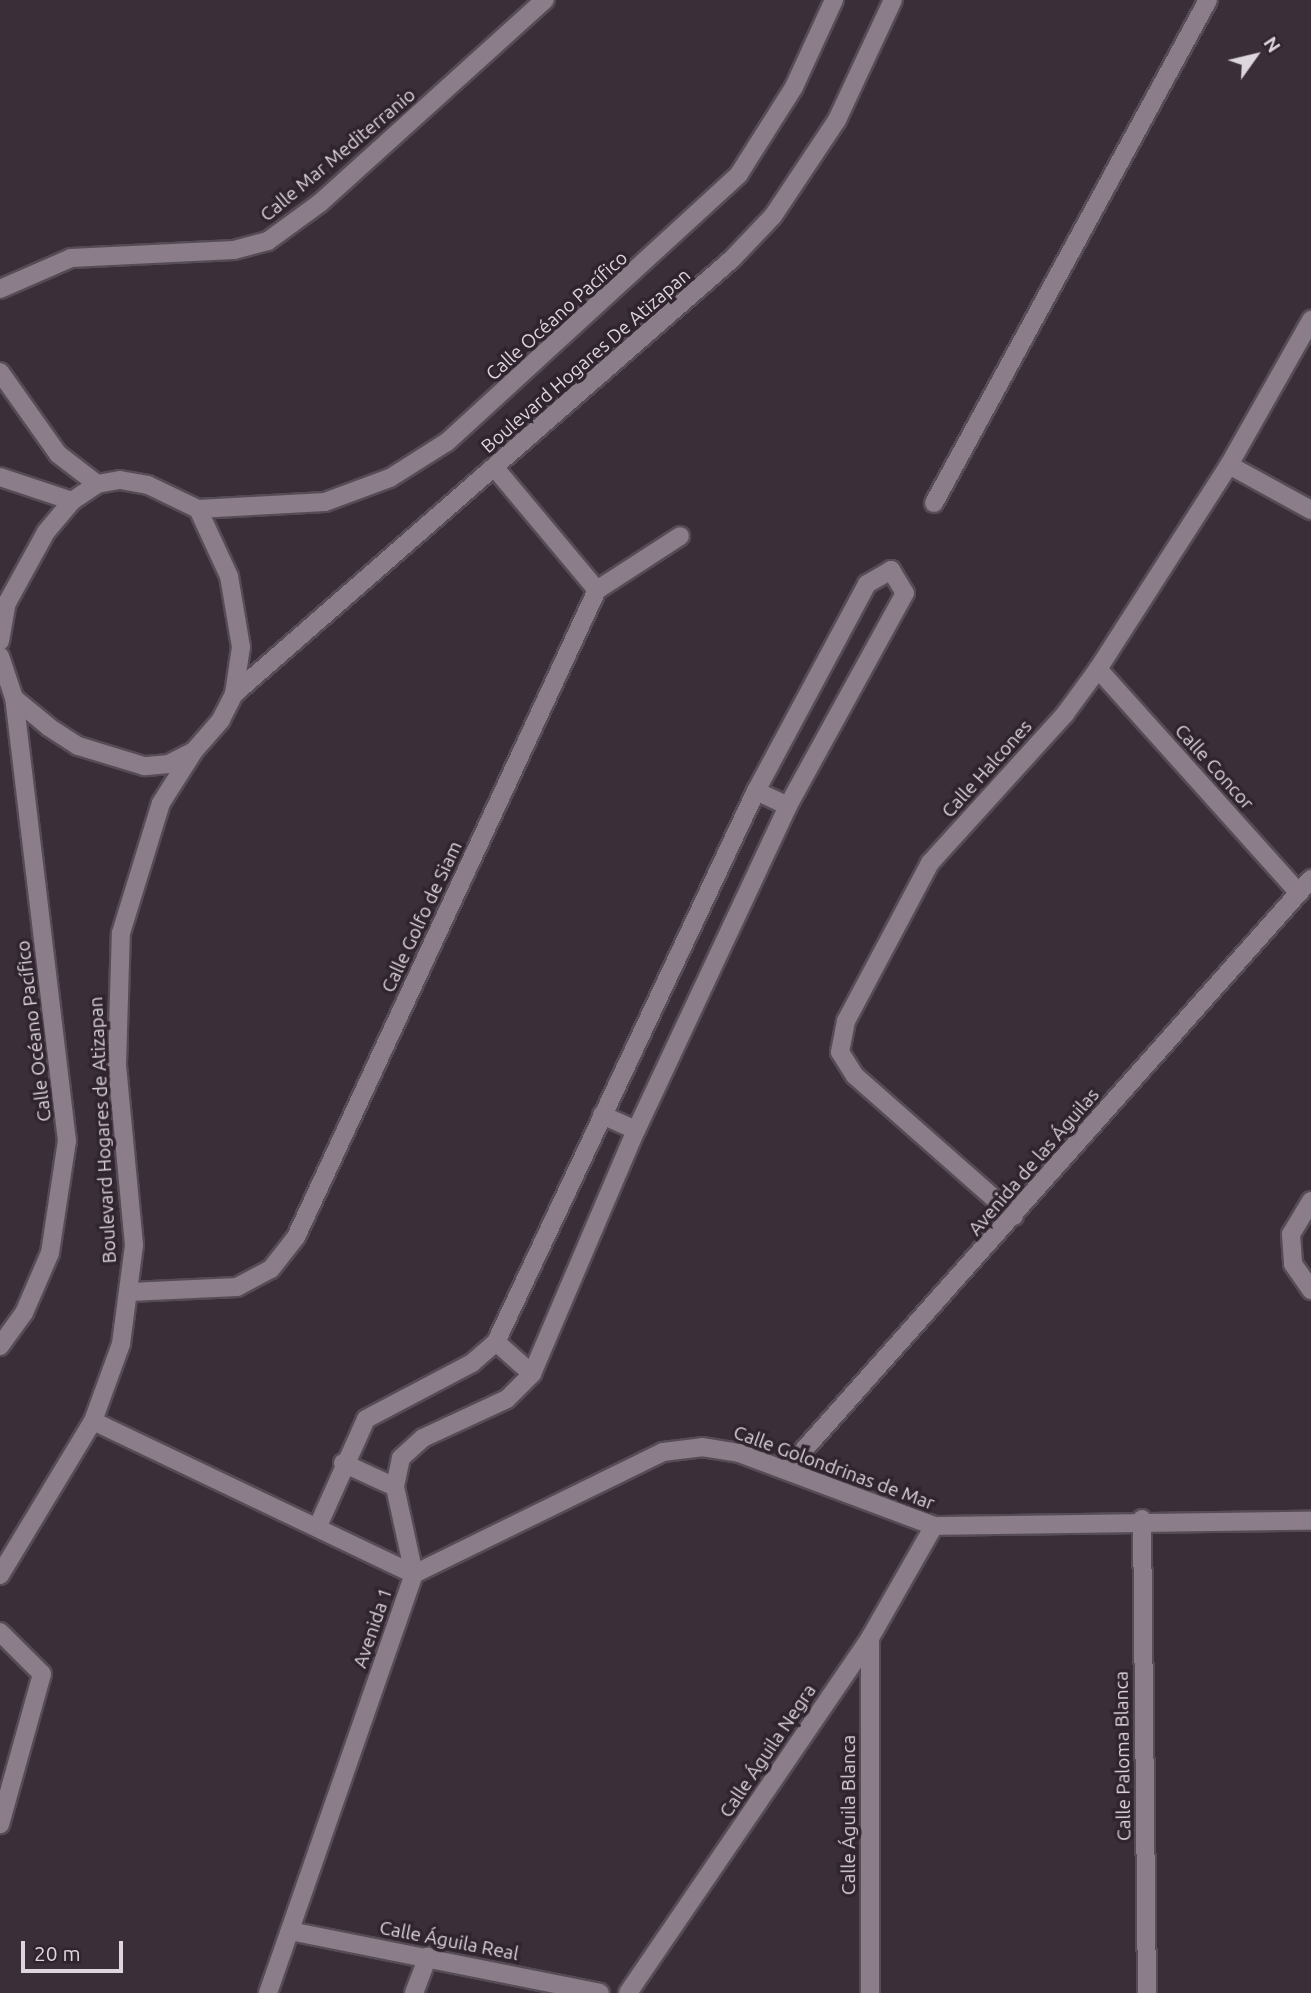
<!DOCTYPE html>
<meta charset="utf-8">
<style>
body{margin:0}
#map{position:relative;width:1311px;height:1993px;overflow:hidden;background:#3a2f39;font-family:Ubuntu,sans-serif}
div>[style]{position:absolute}
[style*='--x']{left:calc(var(--x)*1px);top:calc(var(--y)*1px);width:calc(var(--w)*1px);rotate:calc(var(--a)*1deg)}
.roads{filter:drop-shadow(2px 0 #564c55) drop-shadow(-2px 0 #564c55) drop-shadow(0 2px #564c55) drop-shadow(0 -2px #564c55)}
.minor>*{height:18px;margin:-9px;padding:0 9px;transform-origin:9px;border-radius:9px;background:#8b7d89}
span{translate:-50% -50%;white-space:nowrap;text-align:center;line-height:1.15;-webkit-text-stroke:7px #30252f;paint-order:stroke}
.street-label{font-size:19px;color:#ddd6dc}
.north{position:absolute;left:1220px;top:21px;width:70px;height:70px;-webkit-text-stroke:5px #30252f;paint-order:stroke;rotate:56deg;font-size:19px;font-weight:700;line-height:28px;text-align:center;color:#ddd6dc}
.north::after{content:'';display:block;margin:auto;width:24px;height:32px;background:#ddd6dc;clip-path:polygon(50% 0,100% 100%,50% 72%,0 100%)}
.scale{position:absolute;left:21px;top:1941px;width:102px;height:32px;box-sizing:border-box;border:4px solid #ddd6dc;border-top:0;padding-left:9px;font-size:21px;line-height:24px;white-space:nowrap;color:#ddd6dc;-webkit-text-stroke:5px #30252f;paint-order:stroke}
</style>
<div id="map">
<div class="roads">
<div class="minor">
<i style="--x:0;--y:289;--w:77;--a:-23.6"></i>
<i style="--x:71;--y:258;--w:163;--a:-2.8"></i>
<i style="--x:234;--y:250;--w:35;--a:-15"></i>
<i style="--x:268;--y:241;--w:64;--a:-36.2"></i>
<i style="--x:320;--y:203;--w:303;--a:-42.1"></i>
<i style="--x:0;--y:372;--w:100;--a:54.7"></i>
<i style="--x:58;--y:454;--w:49;--a:37.6"></i>
<i style="--x:1229;--y:465;--w:94;--a:28.8"></i>
<i style="--x:0;--y:477;--w:76;--a:18.4"></i>
<i style="--x:934;--y:503;--w:573;--a:-61.42"></i>
<i style="--x:198;--y:509;--w:127;--a:-3.2"></i>
<i style="--x:325;--y:502;--w:69;--a:-20.3"></i>
<i style="--x:390;--y:478;--w:67;--a:-32.3"></i>
<i style="--x:447;--y:442;--w:396;--a:-42.5"></i>
<i style="--x:739;--y:174;--w:103;--a:-57.7"></i>
<i style="--x:794;--y:87;--w:96;--a:-65.3"></i>
<i style="--x:597;--y:590;--w:99;--a:-33"></i>
<i style="--x:0;--y:641;--w:39;--a:-80"></i>
<i style="--x:7;--y:603;--w:81;--a:-61.2"></i>
<i style="--x:46;--y:532;--w:40;--a:-50"></i>
<i style="--x:72;--y:501;--w:30;--a:-34"></i>
<i style="--x:97;--y:484;--w:23;--a:-10"></i>
<i style="--x:120;--y:480;--w:28;--a:10"></i>
<i style="--x:148;--y:485;--w:55;--a:25.6"></i>
<i style="--x:198;--y:509;--w:74;--a:65.2"></i>
<i style="--x:229;--y:576;--w:72;--a:80.4"></i>
<i style="--x:241;--y:647;--w:48;--a:98.5"></i>
<i style="--x:234;--y:694;--w:29;--a:117"></i>
<i style="--x:221;--y:720;--w:41;--a:131.1"></i>
<i style="--x:194;--y:751;--w:28;--a:153"></i>
<i style="--x:169;--y:764;--w:25;--a:175"></i>
<i style="--x:144;--y:766;--w:69;--a:-163.1"></i>
<i style="--x:78;--y:746;--w:35;--a:-147"></i>
<i style="--x:49;--y:727;--w:45;--a:-140.4"></i>
<i style="--x:14;--y:698;--w:44;--a:-108.4"></i>
<i style="--x:1098;--y:669;--w:301;--a:48.1"></i>
<i style="--x:234;--y:694;--w:661;--a:-41.14"></i>
<i style="--x:732;--y:259;--w:59;--a:-46.4"></i>
<i style="--x:773;--y:216;--w:115;--a:-56.3"></i>
<i style="--x:837;--y:120;--w:132;--a:-65"></i>
<i style="--x:756;--y:791;--w:35;--a:25"></i>
<i style="--x:602;--y:1115;--w:37;--a:24"></i>
<i style="--x:1311;--y:1201;--w:39;--a:121"></i>
<i style="--x:1291;--y:1234;--w:30;--a:86"></i>
<i style="--x:1293;--y:1264;--w:32;--a:55"></i>
<i style="--x:1014;--y:1216;--w:212;--a:-138.6"></i>
<i style="--x:855;--y:1076;--w:28;--a:-122"></i>
<i style="--x:840;--y:1052;--w:32;--a:-79"></i>
<i style="--x:846;--y:1021;--w:179;--a:-62"></i>
<i style="--x:930;--y:863;--w:201;--a:-47.8"></i>
<i style="--x:1065;--y:714;--w:56;--a:-53.7"></i>
<i style="--x:1098;--y:669;--w:242;--a:-57.3"></i>
<i style="--x:1229;--y:465;--w:167;--a:-60.5"></i>
<i style="--x:130;--y:1292;--w:107;--a:-2.7"></i>
<i style="--x:237;--y:1287;--w:38;--a:-28"></i>
<i style="--x:271;--y:1269;--w:41;--a:-52"></i>
<i style="--x:296;--y:1237;--w:714;--a:-65.05"></i>
<i style="--x:597;--y:590;--w:159;--a:-129.9"></i>
<i style="--x:496;--y:1342;--w:48;--a:41.6"></i>
<i style="--x:0;--y:1346;--w:41;--a:-54"></i>
<i style="--x:24;--y:1313;--w:65;--a:-66.6"></i>
<i style="--x:50;--y:1253;--w:113;--a:-81.4"></i>
<i style="--x:67;--y:1141;--w:446;--a:-96.8"></i>
<i style="--x:93;--y:1421;--w:356;--a:25.5"></i>
<i style="--x:343;--y:1463;--w:57;--a:24.8"></i>
<i style="--x:786;--y:1470;--w:791;--a:-48.38"></i>
<i style="--x:1142;--y:1519;--w:474;--a:89.4"></i>
<i style="--x:318;--y:1526;--w:117;--a:-65.8"></i>
<i style="--x:366;--y:1419;--w:120;--a:-27.8"></i>
<i style="--x:472;--y:1363;--w:32;--a:-41"></i>
<i style="--x:496;--y:1342;--w:609;--a:-64.74"></i>
<i style="--x:756;--y:791;--w:235;--a:-61.8"></i>
<i style="--x:867;--y:584;--w:28;--a:-30"></i>
<i style="--x:891;--y:570;--w:27;--a:59"></i>
<i style="--x:905;--y:593;--w:243;--a:118.8"></i>
<i style="--x:788;--y:806;--w:358;--a:115.1"></i>
<i style="--x:636;--y:1130;--w:265;--a:113.1"></i>
<i style="--x:532;--y:1374;--w:35;--a:135"></i>
<i style="--x:507;--y:1399;--w:93;--a:155.1"></i>
<i style="--x:423;--y:1438;--w:30;--a:138"></i>
<i style="--x:401;--y:1458;--w:30;--a:102"></i>
<i style="--x:395;--y:1487;--w:89;--a:77.7"></i>
<i style="--x:414;--y:1574;--w:277;--a:-26.1"></i>
<i style="--x:663;--y:1452;--w:39;--a:-7"></i>
<i style="--x:702;--y:1447;--w:37;--a:9"></i>
<i style="--x:739;--y:1453;--w:208;--a:20.5"></i>
<i style="--x:934;--y:1526;--w:377;--a:-0.8"></i>
<i style="--x:0;--y:1575;--w:180;--a:-58.9"></i>
<i style="--x:93;--y:1421;--w:82;--a:-70"></i>
<i style="--x:121;--y:1344;--w:100;--a:-82.5"></i>
<i style="--x:134;--y:1245;--w:182;--a:-95.4"></i>
<i style="--x:117;--y:1064;--w:131;--a:-88.3"></i>
<i style="--x:121;--y:933;--w:136;--a:-72.9"></i>
<i style="--x:161;--y:803;--w:62;--a:-57.6"></i>
<i style="--x:0;--y:1632;--w:59;--a:45"></i>
<i style="--x:42;--y:1674;--w:156;--a:105.6"></i>
<i style="--x:290;--y:1931;--w:316;--a:11.3"></i>
<i style="--x:268;--y:1993;--w:444;--a:-70.8"></i>
<i style="--x:414;--y:1993;--w:39;--a:-69"></i>
<i style="--x:628;--y:1993;--w:430;--a:-55.7"></i>
<i style="--x:870;--y:1638;--w:129;--a:-60.3"></i>
<i style="--x:870;--y:1993;--w:355;--a:-90"></i>
</div>
</div>
<div class="street-label">
<span style="left:338px;top:155px;rotate:-40deg">Calle Mar Mediterranio</span>
<span style="left:557px;top:316px;rotate:-42deg">Calle Océano Pacífico</span>
<span style="left:586px;top:361px;rotate:-41deg">Boulevard Hogares De Atizapan</span>
<span style="left:1214px;top:767px;rotate:48deg">Calle Concor</span>
<span style="left:987px;top:769px;rotate:-48deg">Calle Halcones</span>
<span style="left:422px;top:917px;rotate:-65deg">Calle Golfo de Siam</span>
<span style="left:34px;top:1031px;rotate:-97deg">Calle Océano Pacífico</span>
<span style="left:103px;top:1130px;rotate:-93deg">Boulevard Hogares de Atizapan</span>
<span style="left:1034px;top:1162px;rotate:-49deg">Avenida de las Águilas</span>
<span style="left:834px;top:1468px;rotate:20deg">Calle Golondrinas de Mar</span>
<span style="left:373px;top:1628px;rotate:-71deg">Avenida 1</span>
<span style="left:768px;top:1751px;rotate:-56deg">Calle Águila Negra</span>
<span style="left:1123px;top:1756px;rotate:-91deg">Calle Paloma Blanca</span>
<span style="left:849px;top:1815px;rotate:-90deg">Calle Águila Blanca</span>
<span style="left:449px;top:1941px;rotate:11deg">Calle Águila Real</span>
</div>
<div class="north">N</div>
<div class="scale">20 m</div>
</div>
